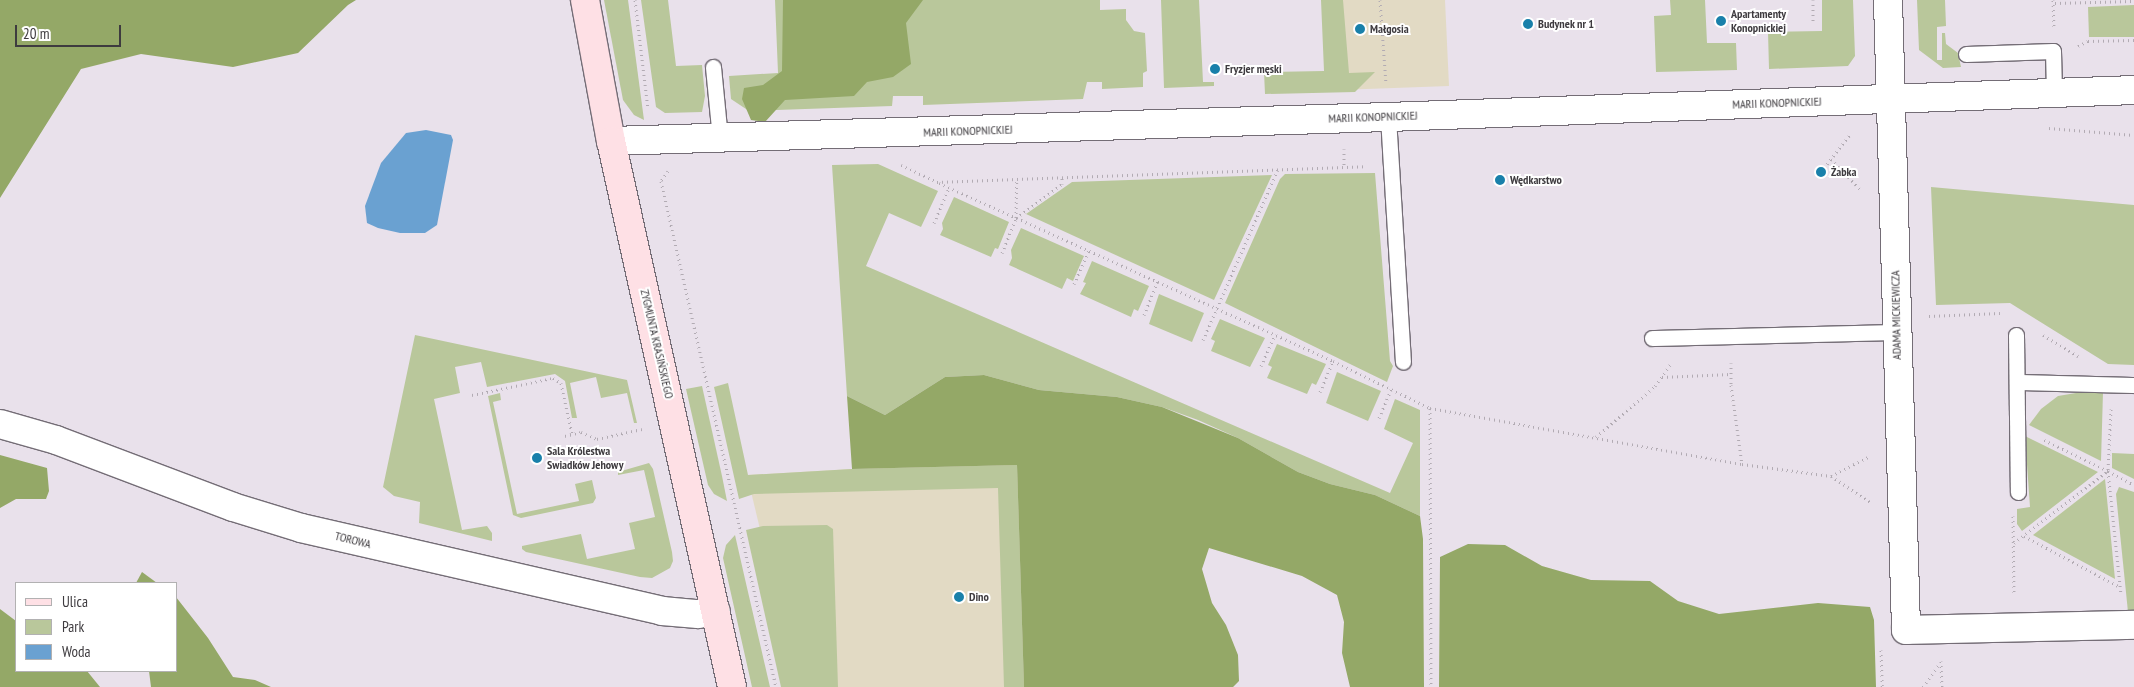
<!DOCTYPE html>
<meta charset="utf-8">
<style>
body{margin:0}
#map{position:relative;width:2134px;height:687px;overflow:hidden;background:#e9e1eb;font-family:"PT Sans Narrow",sans-serif}
div>[style]{position:absolute}
[style*='--x']{left:calc(var(--x)*1px);top:calc(var(--y)*1px);width:calc(var(--w)*1px);rotate:calc(var(--a)*1deg)}
.commercial>*{inset:0;background:#e2dac4}
.green>*{inset:0;background:#b9c79b}
.forest>*{inset:0;background:#94a867}
.water>*{inset:0;background:#6aa1d1}
.path>*{height:3px;margin-top:-1.5px;transform-origin:0;background:repeating-linear-gradient(90deg,#b2abb3 0 1px,transparent 0 5px)}
.roads{filter:drop-shadow(1px 0 #746d76) drop-shadow(-1px 0 #746d76) drop-shadow(0 1px #746d76) drop-shadow(0 -1px #746d76)}
.lane>*{height:15px;margin:-7.5px;padding:0 7.5px;transform-origin:7.5px;border-radius:7.5px;background:#fff}
.street>*{height:28px;margin:-14px;padding:0 14px;transform-origin:14px;border-radius:14px;background:#fff}
.secondary>*{height:28px;margin:-14px;padding:0 14px;transform-origin:14px;border-radius:14px;background:#fee0e5}
.dots>*{width:14px;height:14px;translate:-50% -50%;box-sizing:border-box;border:2px solid #fff;border-radius:50%}
span{translate:-50% -50%;white-space:nowrap;text-align:center;line-height:1.15;-webkit-text-stroke:4px #fff;paint-order:stroke}
.poi-label{font-size:12px;color:#3e3b3f;font-weight:700}
.left{translate:0 -50%;text-align:left}
.street-label{font-size:12px;color:#3e3b3f}
.legend{position:absolute;left:15px;top:582px;width:162px;height:90px;box-sizing:border-box;background:#fff;border:1px solid #b2b1b2;margin:0;padding:6px 9px;list-style:none;font-size:15px;color:#3e3b3f}
.legend li{display:flex;align-items:center;gap:10px;height:25px}
.legend b{width:25px;border:1px solid #b2b1b2}
.scale{position:absolute;left:15px;top:25px;width:106px;height:22px;box-sizing:border-box;border:2px solid #3e3b3f;border-top:0;padding-left:6px;font-size:15px;line-height:18px;white-space:nowrap;color:#3e3b3f;-webkit-text-stroke:4px #fff;paint-order:stroke}
</style>
<div id="map">
<div class="commercial">
<i style="clip-path:polygon(1335px 0,1445px 0,1449px 86px,1339px 90px)"></i>
<i style="clip-path:polygon(1017px 465px,1024px 687px,798px 687px,747px 475px,852px 469px)"></i>
</div>
<div class="green">
<i style="clip-path:polygon(604px 0,628px 0,644px 120px,634px 115px,623px 100px)"></i>
<i style="clip-path:polygon(641px 0,668px 0,676px 66px,702px 65px,705px 96px,702px 112px,665px 113px,656px 107px)"></i>
<i style="clip-path:polygon(775px 0,1100px 0,1100px 10px,1126px 9px,1126px 20px,1134px 31px,1145px 33px,1147px 71px,1143px 73px,1143px 87px,1102px 89px,1102px 82px,1087px 82px,1083px 99px,923px 105px,923px 96px,893px 96px,892px 106px,749px 111px,731px 99px,729px 76px,778px 73px)"></i>
<i style="clip-path:polygon(1161px 0,1199px 0,1203px 82px,1214px 82px,1214px 86px,1164px 88px)"></i>
<i style="clip-path:polygon(1321px 0,1343px 0,1349px 73px,1375px 72px,1355px 92px,1265px 94px,1264px 72px,1324px 71px)"></i>
<i style="clip-path:polygon(1670px 0,1705px 0,1707px 43px,1736px 43px,1737px 70px,1656px 72px,1654px 16px,1671px 15px)"></i>
<i style="clip-path:polygon(1822px 0,1853px 0,1855px 56px,1848px 66px,1769px 69px,1768px 32px,1822px 31px)"></i>
<i style="clip-path:polygon(1917px 0,1945px 0,1946px 26px,1937px 27px,1937px 60px,1942px 60px,1942px 33px,1945px 33px,1946px 44px,1958px 53px,1961px 67px,1943px 68px,1919px 50px)"></i>
<i style="clip-path:polygon(2134px 5px,2134px 37px,2089px 37px,2088px 7px)"></i>
<i style="clip-path:polygon(878px 164px,938px 191px,921px 227px,889px 213px,866px 266px,1390px 493px,1413px 443px,1384px 429px,1395px 399px,1420px 410px,1420px 516px,1375px 495px,1330px 484px,1298px 472px,1238px 438px,1198px 420px,1162px 407px,1117px 397px,1039px 390px,984px 375px,945px 377px,885px 415px,847px 396px,832px 165px)"></i>
<i style="clip-path:polygon(1375px 173px,1390px 361px,1393px 366px,1387px 382px,1225px 303px,1280px 179px,1285px 174px)"></i>
<i style="clip-path:polygon(1272px 175px,1214px 300px,1026px 214px,1072px 182px)"></i>
<i style="clip-path:polygon(1931px 187px,2134px 205px,2134px 365px,2108px 364px,2010px 303px,1936px 305px)"></i>
<i style="clip-path:polygon(954px 197px,1009px 222px,998px 249px,995px 248px,991px 257px,940px 235px,943px 229px,942px 223px)"></i>
<i style="clip-path:polygon(1021px 228px,1084px 256px,1073px 281px,1067px 278px,1062px 289px,1009px 265px,1012px 258px,1011px 250px)"></i>
<i style="clip-path:polygon(1092px 261px,1149px 286px,1138px 311px,1134px 309px,1131px 317px,1080px 294px,1086px 283px,1083px 282px)"></i>
<i style="clip-path:polygon(1159px 294px,1204px 313px,1192px 342px,1149px 324px)"></i>
<i style="clip-path:polygon(1220px 319px,1265px 338px,1250px 367px,1211px 351px,1215px 341px,1211px 339px)"></i>
<i style="clip-path:polygon(415px 335px,627px 380px,637px 423px,634px 423px,627px 393px,601px 398px,596px 377px,570px 383px,577px 418px,572px 418px,565px 381px,555px 374px,487px 387px,481px 362px,455px 367px,460px 393px,434px 399px,462px 530px,487px 526px,492px 533px,492px 541px,419px 523px,420px 502px,394px 496px,383px 487px)"></i>
<i style="clip-path:polygon(1277px 344px,1326px 364px,1316px 385px,1312px 383px,1307px 394px,1267px 378px,1272px 367px,1268px 365px)"></i>
<i style="clip-path:polygon(1337px 372px,1381px 391px,1368px 421px,1326px 403px)"></i>
<i style="clip-path:polygon(728px 383px,748px 475px,852px 469px,1017px 465px,1024px 687px,1004px 687px,998px 488px,754px 494px,739px 499px,714px 387px)"></i>
<i style="clip-path:polygon(702px 386px,722px 476px,727px 501px,714px 494px,708px 485px,686px 389px)"></i>
<i style="clip-path:polygon(2082px 392px,2103px 392px,2101px 461px,2029px 425px,2041px 409px,2058px 396px)"></i>
<i style="clip-path:polygon(500px 393px,501px 400px,493px 402px,517px 514px,579px 501px,575px 484px,592px 480px,596px 498px,593px 503px,521px 518px,513px 515px,488px 396px)"></i>
<i style="clip-path:polygon(2025px 436px,2098px 472px,2022px 531px,2017px 524px,2017px 509px,2030px 507px)"></i>
<i style="clip-path:polygon(2112px 453px,2134px 454px,2134px 479px,2112px 468px)"></i>
<i style="clip-path:polygon(649px 463px,653px 469px,672px 552px,673px 561px,670px 568px,652px 578px,640px 577px,526px 552px,522px 549px,522px 546px,581px 534px,587px 559px,635px 549px,629px 523px,655px 517px,644px 470px,618px 475px,618px 472px)"></i>
<i style="clip-path:polygon(2105px 479px,2115px 579px,2033px 535px)"></i>
<i style="clip-path:polygon(2119px 487px,2134px 492px,2134px 612px,2128px 612px,2116px 494px)"></i>
<i style="clip-path:polygon(827px 525px,833px 529px,838px 687px,781px 687px,746px 530px,763px 526px)"></i>
<i style="clip-path:polygon(735px 535px,745px 579px,770px 687px,752px 687px,723px 558px,726px 545px)"></i>
</div>
<div class="forest">
<i style="clip-path:polygon(0 0,356px 0,348px 5px,298px 53px,233px 67px,141px 54px,81px 69px,0 198px)"></i>
<i style="clip-path:polygon(783px 0,923px 0,906px 23px,911px 64px,893px 77px,867px 82px,854px 96px,785px 100px,765px 122px,751px 120px,742px 99px,744px 88px,763px 85px,782px 71px)"></i>
<i style="clip-path:polygon(984px 375px,1039px 390px,1117px 397px,1162px 407px,1238px 438px,1298px 472px,1330px 484px,1375px 495px,1420px 516px,1423px 539px,1424px 687px,1350px 687px,1342px 653px,1344px 622px,1337px 595px,1302px 576px,1209px 548px,1202px 569px,1212px 603px,1226px 625px,1238px 655px,1239px 681px,1233px 687px,1024px 687px,1017px 465px,852px 469px,847px 396px,885px 415px,945px 377px)"></i>
<i style="clip-path:polygon(0 455px,47px 468px,49px 491px,46px 499px,16px 499px,0 508px)"></i>
<i style="clip-path:polygon(1468px 544px,1505px 545px,1542px 566px,1591px 580px,1650px 581px,1678px 601px,1719px 614px,1818px 603px,1870px 607px,1874px 620px,1876px 687px,1439px 687px,1440px 557px)"></i>
<i style="clip-path:polygon(142px 572px,157px 583px,136px 583px)"></i>
<i style="clip-path:polygon(176px 597px,208px 638px,233px 677px,255px 680px,271px 687px,151px 687px,149px 671px,176px 671px)"></i>
<i style="clip-path:polygon(0 609px,16px 621px,16px 671px,87px 671px,100px 687px,0 687px)"></i>
</div>
<div class="water">
<i style="clip-path:polygon(426px 130px,451px 135px,453px 140px,437px 225px,425px 233px,400px 233px,378px 228px,367px 223px,365px 206px,381px 163px,406px 133px)"></i>
</div>
<div class="path">
<i style="--x:635;--y:0;--w:110;--a:83.2"></i>
<i style="--x:1380;--y:0;--w:84;--a:85.9"></i>
<i style="--x:1813;--y:0;--w:22;--a:90"></i>
<i style="--x:2053;--y:0;--w:27;--a:88"></i>
<i style="--x:2055;--y:3;--w:79;--a:-1.5"></i>
<i style="--x:2078;--y:46;--w:11;--a:-27"></i>
<i style="--x:2088;--y:41;--w:46;--a:-1.2"></i>
<i style="--x:2049;--y:128;--w:85;--a:4.7"></i>
<i style="--x:1344;--y:149;--w:18;--a:90"></i>
<i style="--x:1831;--y:159;--w:42;--a:46"></i>
<i style="--x:1827;--y:164;--w:39;--a:-52"></i>
<i style="--x:901;--y:165;--w:40;--a:25"></i>
<i style="--x:937;--y:182;--w:429;--a:-2.1"></i>
<i style="--x:668;--y:171;--w:12;--a:125"></i>
<i style="--x:661;--y:181;--w:519;--a:77.2"></i>
<i style="--x:939;--y:183;--w:432;--a:24.3"></i>
<i style="--x:1333;--y:361;--w:108;--a:25.9"></i>
<i style="--x:1430;--y:408;--w:317;--a:10.2"></i>
<i style="--x:1742;--y:464;--w:90;--a:7.7"></i>
<i style="--x:1831;--y:476;--w:47;--a:33.7"></i>
<i style="--x:1016;--y:218;--w:57;--a:-36.5"></i>
<i style="--x:1062;--y:184;--w:6;--a:-90"></i>
<i style="--x:934;--y:223;--w:38;--a:-67"></i>
<i style="--x:1002;--y:253;--w:38;--a:-68"></i>
<i style="--x:1016;--y:218;--w:39;--a:-89"></i>
<i style="--x:1074;--y:284;--w:37;--a:-66"></i>
<i style="--x:1144;--y:315;--w:37;--a:-68"></i>
<i style="--x:1929;--y:316;--w:71;--a:-2.4"></i>
<i style="--x:2043;--y:335;--w:41;--a:31"></i>
<i style="--x:1203;--y:340;--w:187;--a:-66.3"></i>
<i style="--x:1731;--y:363;--w:22;--a:90"></i>
<i style="--x:1731;--y:385;--w:80;--a:82.1"></i>
<i style="--x:1261;--y:366;--w:35;--a:-66"></i>
<i style="--x:1662;--y:377;--w:69;--a:-2.5"></i>
<i style="--x:1320;--y:392;--w:34;--a:-67"></i>
<i style="--x:472;--y:395;--w:83;--a:-11.9"></i>
<i style="--x:553;--y:378;--w:9;--a:32"></i>
<i style="--x:561;--y:383;--w:52;--a:77.8"></i>
<i style="--x:1430;--y:408;--w:279;--a:89.8"></i>
<i style="--x:2111;--y:409;--w:62;--a:92.8"></i>
<i style="--x:2108;--y:471;--w:124;--a:84"></i>
<i style="--x:1379;--y:418;--w:33;--a:-67"></i>
<i style="--x:565;--y:436;--w:16;--a:-14"></i>
<i style="--x:581;--y:432;--w:17;--a:24"></i>
<i style="--x:597;--y:439;--w:46;--a:-12.5"></i>
<i style="--x:1596;--y:437;--w:78;--a:-40.8"></i>
<i style="--x:1655;--y:386;--w:28;--a:-55"></i>
<i style="--x:2108;--y:471;--w:30;--a:28"></i>
<i style="--x:1831;--y:476;--w:42;--a:-27.2"></i>
<i style="--x:2013;--y:516;--w:79;--a:89.3"></i>
<i style="--x:2024;--y:536;--w:109;--a:28"></i>
<i style="--x:2014;--y:543;--w:118;--a:-37.5"></i>
<i style="--x:2108;--y:471;--w:73;--a:-154.1"></i>
<i style="--x:1881;--y:650;--w:37;--a:88"></i>
<i style="--x:1941;--y:661;--w:26;--a:88"></i>
<i style="--x:1923;--y:687;--w:29;--a:-55"></i>
</div>
<div class="roads">
<div class="lane">
<i style="--x:1966;--y:54;--w:87;--a:-2"></i>
<i style="--x:2053;--y:51;--w:41;--a:88.6"></i>
<i style="--x:713;--y:67;--w:72;--a:84.4"></i>
<i style="--x:1388;--y:117;--w:245;--a:86.5"></i>
<i style="--x:2016;--y:335;--w:157;--a:89.3"></i>
<i style="--x:1652;--y:338;--w:245;--a:-1.4"></i>
<i style="--x:2018;--y:382;--w:116;--a:1.5"></i>
</div>
<div class="street">
<i style="--x:1888;--y:0;--w:630;--a:88.36"></i>
<i style="--x:1906;--y:630;--w:228;--a:-1.3"></i>
<i style="--x:611;--y:141;--w:777;--a:-1.77"></i>
<i style="--x:1388;--y:117;--w:746;--a:-2.07"></i>
<i style="--x:0;--y:424;--w:58;--a:15.9"></i>
<i style="--x:56;--y:440;--w:189;--a:20.7"></i>
<i style="--x:233;--y:507;--w:71;--a:17.2"></i>
<i style="--x:301;--y:528;--w:370;--a:12.9"></i>
<i style="--x:662;--y:611;--w:36;--a:5"></i>
<i style="--x:698;--y:614;--w:18;--a:-9"></i>
</div>
<div class="secondary">
<i style="--x:585;--y:0;--w:143;--a:79.6"></i>
<i style="--x:611;--y:141;--w:559;--a:77.5"></i>
</div>
</div>
<div class="dots">
<i style="left:1721px;top:21px;background:#1980aa"></i>
<i style="left:1528px;top:24px;background:#1980aa"></i>
<i style="left:1360px;top:29px;background:#1980aa"></i>
<i style="left:1215px;top:69px;background:#1980aa"></i>
<i style="left:1821px;top:172px;background:#1980aa"></i>
<i style="left:1500px;top:180px;background:#1980aa"></i>
<i style="left:537px;top:458px;background:#1980aa"></i>
<i style="left:959px;top:597px;background:#1980aa"></i>
</div>
<div class="poi-label">
<span class="left" style="left:1731px;top:21px">Apartamenty<br>Konopnickiej</span>
<span class="left" style="left:1538px;top:24px">Budynek nr 1</span>
<span class="left" style="left:1370px;top:29px">Małgosia</span>
<span class="left" style="left:1225px;top:69px">Fryzjer męski</span>
<span class="left" style="left:1831px;top:172px">Żabka</span>
<span class="left" style="left:1510px;top:180px">Wędkarstwo</span>
<span class="left" style="left:547px;top:458px">Sala Królestwa<br>Swiadków Jehowy</span>
<span class="left" style="left:969px;top:597px">Dino</span>
</div>
<div class="street-label">
<span style="left:1777px;top:103px;rotate:-2deg">MARII KONOPNICKIEJ</span>
<span style="left:1373px;top:117px;rotate:-2deg">MARII KONOPNICKIEJ</span>
<span style="left:968px;top:131px;rotate:-2deg">MARII KONOPNICKIEJ</span>
<span style="left:1896px;top:315px;rotate:-91deg">ADAMA MICKIEWICZA</span>
<span style="left:657px;top:344px;rotate:77deg">ZYGMUNTA KRASIŃSKIEGO</span>
<span style="left:353px;top:540px;rotate:14deg">TOROWA</span>
</div>
<ul class="legend">
<li><b style="height:6px;background:#fee0e5"></b>Ulica</li>
<li><b style="height:14px;background:#b9c79b"></b>Park</li>
<li><b style="height:14px;background:#6aa1d1"></b>Woda</li>
</ul>
<div class="scale">20 m</div>
</div>
